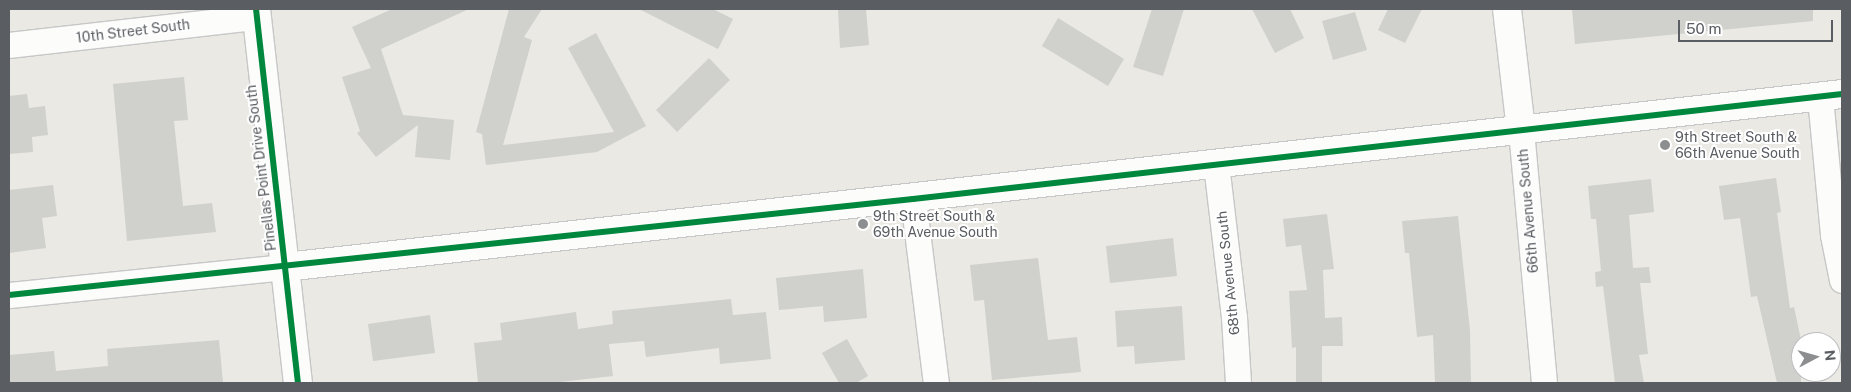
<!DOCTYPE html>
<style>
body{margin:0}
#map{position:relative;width:1851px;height:392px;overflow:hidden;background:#eae9e4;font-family:"Public Sans",sans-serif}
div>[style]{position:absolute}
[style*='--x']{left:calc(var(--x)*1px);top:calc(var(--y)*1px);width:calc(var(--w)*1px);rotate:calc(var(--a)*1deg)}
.building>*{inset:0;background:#d0d0cd}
.roads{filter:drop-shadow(1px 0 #c6c7c6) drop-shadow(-1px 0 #c6c7c6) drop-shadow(0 1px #c6c7c6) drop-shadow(0 -1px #c6c7c6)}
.street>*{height:25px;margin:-12.5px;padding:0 12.5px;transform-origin:12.5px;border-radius:12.5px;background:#fcfcfb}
.secondary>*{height:28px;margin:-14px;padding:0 14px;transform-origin:14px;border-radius:14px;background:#fcfcfb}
.cycleway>*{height:6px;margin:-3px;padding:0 3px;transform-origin:3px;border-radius:3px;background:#00873e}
.dots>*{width:14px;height:14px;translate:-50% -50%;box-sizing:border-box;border:2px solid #fff;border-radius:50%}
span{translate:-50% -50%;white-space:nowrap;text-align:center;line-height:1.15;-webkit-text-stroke:4px #fff;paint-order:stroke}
.street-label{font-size:14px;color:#5a5d61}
.poi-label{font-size:14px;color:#5a5d61}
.left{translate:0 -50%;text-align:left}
.frame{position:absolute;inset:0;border:10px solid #5a5d61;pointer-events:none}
.north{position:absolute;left:1791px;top:332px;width:50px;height:50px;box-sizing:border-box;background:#fff;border:1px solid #bdbec0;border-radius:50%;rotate:84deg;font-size:14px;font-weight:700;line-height:20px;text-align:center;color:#5a5d61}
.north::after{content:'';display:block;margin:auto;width:18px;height:22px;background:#8c8e8f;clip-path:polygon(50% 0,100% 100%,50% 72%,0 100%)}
.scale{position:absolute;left:1678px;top:20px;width:155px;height:22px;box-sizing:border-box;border:2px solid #5a5d61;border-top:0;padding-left:6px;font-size:15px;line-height:18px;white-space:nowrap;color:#5a5d61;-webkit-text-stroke:4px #fff;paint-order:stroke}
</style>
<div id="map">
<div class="building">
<i style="clip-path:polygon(392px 9px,469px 9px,381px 49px,403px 115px,454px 120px,450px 160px,415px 157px,418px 125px,376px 157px,357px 133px,360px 131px,342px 77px,371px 68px,352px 27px)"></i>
<i style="clip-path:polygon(509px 9px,542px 9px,524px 37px,532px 40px,503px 145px,614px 132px,568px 48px,596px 33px,646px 126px,597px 152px,486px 165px,482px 134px,476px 132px)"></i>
<i style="clip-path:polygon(639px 9px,713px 9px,733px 19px,718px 49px)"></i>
<i style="clip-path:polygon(838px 9px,866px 9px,869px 45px,840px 48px)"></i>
<i style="clip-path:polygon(1152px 9px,1184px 9px,1163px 76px,1133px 67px)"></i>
<i style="clip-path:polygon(1252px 9px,1290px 9px,1304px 38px,1275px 53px)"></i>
<i style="clip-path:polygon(1388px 9px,1422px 9px,1405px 43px,1378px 30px)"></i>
<i style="clip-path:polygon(1572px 9px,1813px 9px,1813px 21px,1575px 44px)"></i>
<i style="clip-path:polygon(1355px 12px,1367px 50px,1333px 60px,1322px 21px)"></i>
<i style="clip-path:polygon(1058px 18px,1124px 59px,1108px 86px,1042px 46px)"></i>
<i style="clip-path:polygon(709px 58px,730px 80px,677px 132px,656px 110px)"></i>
<i style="clip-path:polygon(184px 77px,188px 120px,174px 121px,183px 206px,212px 203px,216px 232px,127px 241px,113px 84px)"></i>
<i style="clip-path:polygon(27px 94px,29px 108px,45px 106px,48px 135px,32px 137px,33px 152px,9px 154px,9px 96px)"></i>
<i style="clip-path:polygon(1776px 178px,1781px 212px,1777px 213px,1790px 308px,1794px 307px,1801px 340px,1801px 383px,1777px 383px,1757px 296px,1751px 297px,1740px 218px,1724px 220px,1719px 186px)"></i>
<i style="clip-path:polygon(1651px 179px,1654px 212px,1629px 215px,1633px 268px,1649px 267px,1651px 283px,1640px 283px,1648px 354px,1639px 355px,1644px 383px,1615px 383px,1603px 286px,1596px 287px,1595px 272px,1601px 271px,1596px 219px,1591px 219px,1588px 186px)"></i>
<i style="clip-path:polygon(53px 185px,57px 216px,42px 218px,46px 248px,9px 253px,9px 190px)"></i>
<i style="clip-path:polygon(1327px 214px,1334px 269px,1323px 270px,1325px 318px,1342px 317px,1343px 346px,1322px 346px,1322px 383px,1296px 383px,1296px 347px,1292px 348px,1289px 291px,1307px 290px,1301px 245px,1286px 247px,1283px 219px)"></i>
<i style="clip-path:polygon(1458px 216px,1470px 331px,1471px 383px,1435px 383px,1433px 335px,1417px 337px,1409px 253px,1405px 253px,1402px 221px)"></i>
<i style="clip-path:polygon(1173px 238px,1177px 276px,1110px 283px,1106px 246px)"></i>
<i style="clip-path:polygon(1038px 258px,1048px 340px,1077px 337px,1081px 372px,992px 380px,984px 300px,974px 301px,970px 265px)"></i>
<i style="clip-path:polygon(863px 269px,867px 318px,824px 322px,823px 306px,779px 310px,776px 278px)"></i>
<i style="clip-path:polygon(731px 299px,733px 315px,766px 312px,771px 359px,720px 364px,719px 348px,646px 357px,644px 341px,609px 344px,613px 376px,551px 383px,478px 383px,474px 343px,502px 340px,500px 323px,576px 312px,578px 329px,613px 324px,612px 311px)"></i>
<i style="clip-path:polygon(1182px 306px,1185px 360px,1135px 364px,1134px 346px,1117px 347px,1115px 311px)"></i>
<i style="clip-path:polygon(430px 315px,435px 353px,373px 361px,368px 324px)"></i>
<i style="clip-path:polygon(847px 339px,868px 376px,856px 383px,839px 383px,822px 353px)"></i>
<i style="clip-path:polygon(219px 340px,223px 382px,9px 383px,9px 355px,54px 351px,56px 371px,108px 366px,107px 349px)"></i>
</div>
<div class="roads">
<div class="street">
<i style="--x:9;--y:45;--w:249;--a:-6.5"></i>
<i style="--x:1820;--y:97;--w:139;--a:84.6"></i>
<i style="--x:1833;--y:235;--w:46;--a:78.7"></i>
<i style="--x:1521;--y:130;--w:254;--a:84.8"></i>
<i style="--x:1216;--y:164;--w:154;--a:83.3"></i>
<i style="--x:1234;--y:317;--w:66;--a:86.5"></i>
<i style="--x:913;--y:199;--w:185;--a:82.9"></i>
<i style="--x:9;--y:295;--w:277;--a:-5.8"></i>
</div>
<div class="secondary">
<i style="--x:256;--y:9;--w:376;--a:83.6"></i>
<i style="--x:1507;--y:9;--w:122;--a:83.4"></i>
<i style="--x:285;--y:267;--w:1567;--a:-6.34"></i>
</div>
</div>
<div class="cycleway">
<i style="--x:256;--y:9;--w:376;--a:83.6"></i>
<i style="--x:9;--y:295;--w:909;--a:-6.06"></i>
<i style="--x:913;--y:199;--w:935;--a:-6.45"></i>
</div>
<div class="dots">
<i style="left:1665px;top:145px;background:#8c8e8f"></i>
<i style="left:863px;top:224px;background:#8c8e8f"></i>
</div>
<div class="street-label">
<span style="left:133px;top:31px;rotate:-7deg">10th Street South</span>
<span style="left:261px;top:168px;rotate:-97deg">Pinellas Point Drive South</span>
<span style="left:1528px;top:211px;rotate:-95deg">66th Avenue South</span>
<span style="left:1228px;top:273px;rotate:-96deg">68th Avenue South</span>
</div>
<div class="poi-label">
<span class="left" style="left:1675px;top:145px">9th Street South &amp;<br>66th Avenue South</span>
<span class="left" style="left:873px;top:224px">9th Street South &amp;<br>69th Avenue South</span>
</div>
<div class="frame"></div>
<div class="north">N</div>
<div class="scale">50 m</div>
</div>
